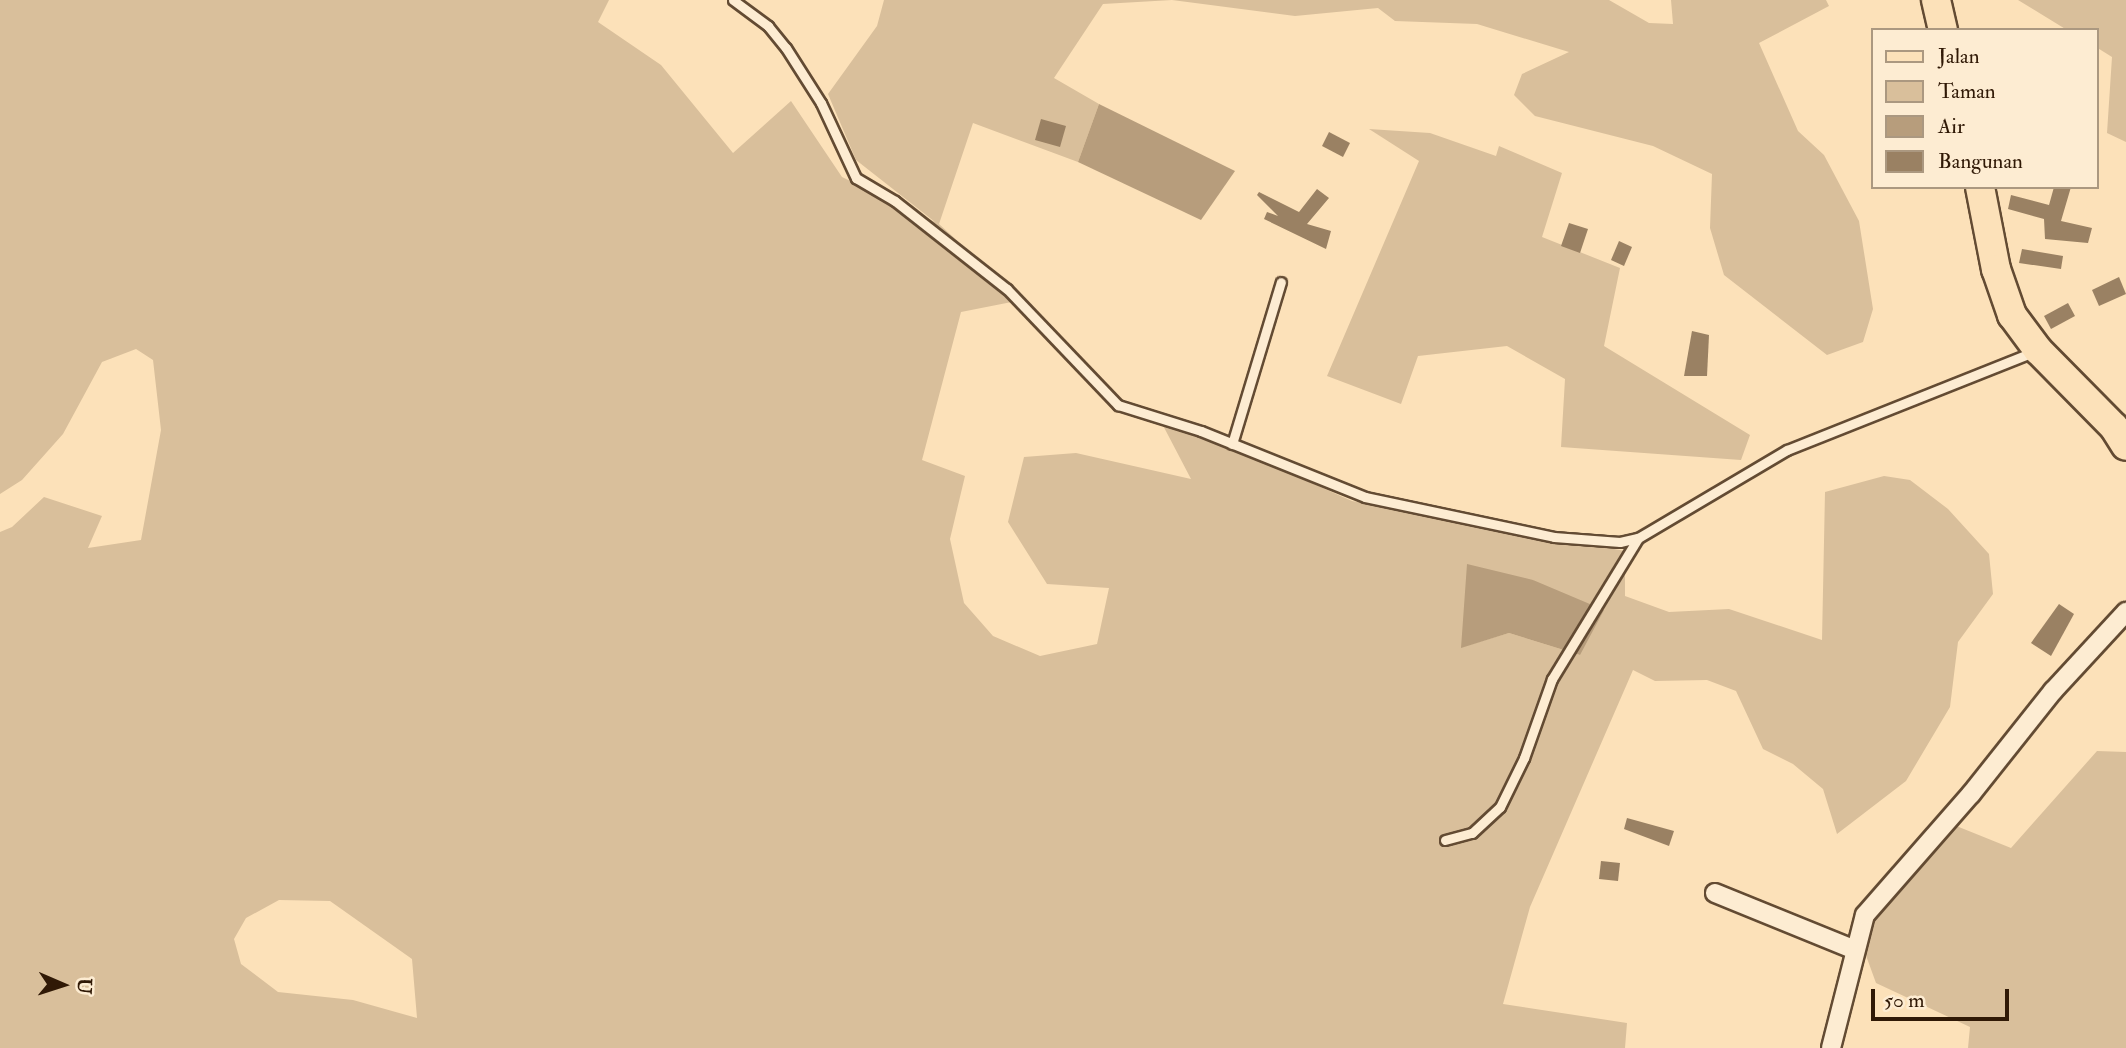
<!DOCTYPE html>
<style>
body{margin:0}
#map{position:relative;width:2126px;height:1048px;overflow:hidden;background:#fce1b9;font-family:"IM FELL Double Pica",serif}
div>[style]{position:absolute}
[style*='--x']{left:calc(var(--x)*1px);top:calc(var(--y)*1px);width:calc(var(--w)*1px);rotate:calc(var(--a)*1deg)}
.green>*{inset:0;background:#d9bf9b}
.water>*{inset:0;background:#b79d7c}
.building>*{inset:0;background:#9a8163}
.roads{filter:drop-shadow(2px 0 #634b33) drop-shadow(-2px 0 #634b33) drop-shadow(0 2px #634b33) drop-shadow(0 -2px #634b33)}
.lane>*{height:9px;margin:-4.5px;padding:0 4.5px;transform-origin:4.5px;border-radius:4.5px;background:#fdecd2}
.street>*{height:18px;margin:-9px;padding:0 9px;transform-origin:9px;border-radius:9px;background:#fdecd2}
.primary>*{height:28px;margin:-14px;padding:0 14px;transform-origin:14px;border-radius:14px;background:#fce1b9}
span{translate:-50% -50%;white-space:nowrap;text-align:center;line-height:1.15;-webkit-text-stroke:7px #fdecd2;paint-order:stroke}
.legend{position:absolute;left:1871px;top:28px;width:228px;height:161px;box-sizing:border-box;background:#fdecd2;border:2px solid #ab9880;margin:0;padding:9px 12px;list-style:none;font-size:21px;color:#301906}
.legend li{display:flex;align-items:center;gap:14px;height:35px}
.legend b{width:35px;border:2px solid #ab9880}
.north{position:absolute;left:28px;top:950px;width:70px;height:70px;-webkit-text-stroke:5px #fdecd2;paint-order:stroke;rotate:93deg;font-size:19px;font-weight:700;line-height:28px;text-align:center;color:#301906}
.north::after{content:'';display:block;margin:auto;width:24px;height:32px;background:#301906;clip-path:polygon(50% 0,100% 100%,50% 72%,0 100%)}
.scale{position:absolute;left:1871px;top:989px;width:138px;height:32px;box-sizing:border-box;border:4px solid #301906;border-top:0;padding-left:9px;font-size:21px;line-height:24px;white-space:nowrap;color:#301906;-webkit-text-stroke:5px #fdecd2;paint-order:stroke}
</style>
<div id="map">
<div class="green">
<i style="clip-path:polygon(evenodd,0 0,609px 0,598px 22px,661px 65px,733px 153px,791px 101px,842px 177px,935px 222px,856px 160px,828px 94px,877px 26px,884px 0,1609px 0,1649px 23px,1673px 24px,1671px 0,1826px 0,1829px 6px,1759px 43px,1798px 131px,1824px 155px,1859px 221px,1873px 309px,1863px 342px,1827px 355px,1724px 275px,1710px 228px,1712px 174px,1653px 146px,1535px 116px,1514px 95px,1522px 74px,1569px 52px,1477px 24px,1395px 21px,1378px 8px,1295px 16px,1172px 0,1103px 4px,1054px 78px,1099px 104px,1078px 162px,973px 123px,939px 224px,1022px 300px,961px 312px,922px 460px,965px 476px,950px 539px,964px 603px,993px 636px,1040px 656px,1097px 644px,1109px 588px,1047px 584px,1008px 522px,1024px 457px,1076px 453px,1191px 479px,1157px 414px,1352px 501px,1625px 551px,1625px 596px,1669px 612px,1729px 609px,1822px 640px,1825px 492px,1884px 476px,1910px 480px,1948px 509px,1989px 554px,1993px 594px,1958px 642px,1950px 707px,1906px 781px,1837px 834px,1823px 789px,1793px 764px,1763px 749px,1736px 691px,1707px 680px,1655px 681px,1633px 670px,1530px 907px,1503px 1004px,1627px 1023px,1625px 1048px,0 1048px,0 532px,12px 527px,44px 497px,102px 516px,88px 548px,141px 540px,161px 430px,153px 360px,136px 349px,102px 362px,63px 434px,22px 480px,0 494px,0 0,1533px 580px,1580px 655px,1509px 633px,1462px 647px,1533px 580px,0 0,279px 900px,330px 901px,412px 959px,417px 1018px,353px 1000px,278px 992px,241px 964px,234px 939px,246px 918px,279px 900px)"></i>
<i style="clip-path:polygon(2018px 0,2126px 0,2126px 142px,2107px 133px,2112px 57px,2096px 47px,2096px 30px,2067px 30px)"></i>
<i style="clip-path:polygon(1369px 129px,1430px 133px,1496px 156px,1499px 146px,1562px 173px,1542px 237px,1620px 268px,1604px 346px,1750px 435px,1741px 460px,1561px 447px,1565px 379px,1507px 346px,1418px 356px,1401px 404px,1327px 376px,1419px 161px)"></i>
<i style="clip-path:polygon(2097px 751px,2126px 752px,2126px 1048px,1968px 1048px,1970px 1027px,1876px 983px,1864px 950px,1865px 923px,1944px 821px,2011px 848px)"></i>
</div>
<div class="water">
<i style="clip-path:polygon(1099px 104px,1235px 171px,1201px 220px,1078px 162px)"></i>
<i style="clip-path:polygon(1467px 564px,1533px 580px,1604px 610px,1580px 655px,1509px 633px,1461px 648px)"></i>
</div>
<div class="building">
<i style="clip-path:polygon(1041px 119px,1066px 126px,1060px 147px,1035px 140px)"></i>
<i style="clip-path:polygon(1329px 132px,1350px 143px,1343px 157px,1322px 146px)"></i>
<i style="clip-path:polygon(2054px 187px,2071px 187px,2061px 221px,2092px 228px,2088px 243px,2045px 239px,2044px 219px,2008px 209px,2011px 195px,2049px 205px)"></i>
<i style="clip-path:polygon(1317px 189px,1329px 198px,1307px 224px,1331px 231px,1326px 249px,1264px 219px,1267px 212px,1278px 216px,1257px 195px,1259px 192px,1299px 212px)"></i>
<i style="clip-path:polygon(1569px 223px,1588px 229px,1580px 253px,1561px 246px)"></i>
<i style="clip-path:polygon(1619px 241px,1632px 247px,1624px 266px,1611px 260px)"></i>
<i style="clip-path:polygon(2022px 249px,2063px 256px,2061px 269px,2019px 263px)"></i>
<i style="clip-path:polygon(2119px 277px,2126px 294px,2099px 306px,2092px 290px)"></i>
<i style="clip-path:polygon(2068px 303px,2075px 316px,2051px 329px,2044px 316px)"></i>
<i style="clip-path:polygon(1692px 331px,1709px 335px,1707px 376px,1684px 376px)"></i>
<i style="clip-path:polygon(2059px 604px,2074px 614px,2051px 656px,2031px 643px)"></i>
<i style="clip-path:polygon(1627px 818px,1674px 831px,1669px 846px,1624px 829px)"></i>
<i style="clip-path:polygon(1601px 861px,1620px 863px,1618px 881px,1599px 879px)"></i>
</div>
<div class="roads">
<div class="lane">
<i style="--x:733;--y:0;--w:44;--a:36.6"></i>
<i style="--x:768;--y:26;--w:28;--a:51"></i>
<i style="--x:786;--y:48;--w:65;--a:57.5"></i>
<i style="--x:821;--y:103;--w:83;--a:65"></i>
<i style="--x:856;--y:178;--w:45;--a:30.5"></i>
<i style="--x:895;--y:201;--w:142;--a:38.2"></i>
<i style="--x:1007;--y:289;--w:161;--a:46.3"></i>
<i style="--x:1118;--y:405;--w:87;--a:17.4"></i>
<i style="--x:1201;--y:431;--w:177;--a:21.9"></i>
<i style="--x:1365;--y:497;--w:193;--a:11.9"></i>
<i style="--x:1554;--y:537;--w:66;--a:4.3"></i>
<i style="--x:1620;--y:542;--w:18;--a:-13"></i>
<i style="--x:1638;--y:538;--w:173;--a:-30.6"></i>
<i style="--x:1787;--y:450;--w:268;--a:-21.7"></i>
<i style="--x:1232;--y:444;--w:169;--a:-73.2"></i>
<i style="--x:1445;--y:840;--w:28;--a:-15"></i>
<i style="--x:1472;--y:833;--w:38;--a:-43"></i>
<i style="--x:1500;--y:807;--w:55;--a:-63.9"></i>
<i style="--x:1524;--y:758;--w:84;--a:-70.5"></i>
<i style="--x:1552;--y:679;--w:165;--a:-58.6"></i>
</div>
<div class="street">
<i style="--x:1715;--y:893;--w:149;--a:22.1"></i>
<i style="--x:1831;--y:1048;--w:137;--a:-75.7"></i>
<i style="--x:1865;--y:915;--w:161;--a:-48.8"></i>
<i style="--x:1971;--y:794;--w:132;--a:-51.5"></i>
<i style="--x:2053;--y:691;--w:108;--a:-47.3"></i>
</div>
<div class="primary">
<i style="--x:1936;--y:0;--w:31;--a:77"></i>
<i style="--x:1980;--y:187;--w:84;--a:79"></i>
<i style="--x:1996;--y:269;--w:49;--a:70.8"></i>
<i style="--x:2012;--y:315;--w:44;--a:53.4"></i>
<i style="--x:2038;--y:350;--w:108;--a:45.4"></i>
<i style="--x:2114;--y:427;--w:22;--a:58"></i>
</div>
</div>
<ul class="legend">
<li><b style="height:9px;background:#fce1b9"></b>Jalan</li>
<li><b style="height:19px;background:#d9bf9b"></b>Taman</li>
<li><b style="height:19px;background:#b79d7c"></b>Air</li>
<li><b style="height:19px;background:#9a8163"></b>Bangunan</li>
</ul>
<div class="north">U</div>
<div class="scale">50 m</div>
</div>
